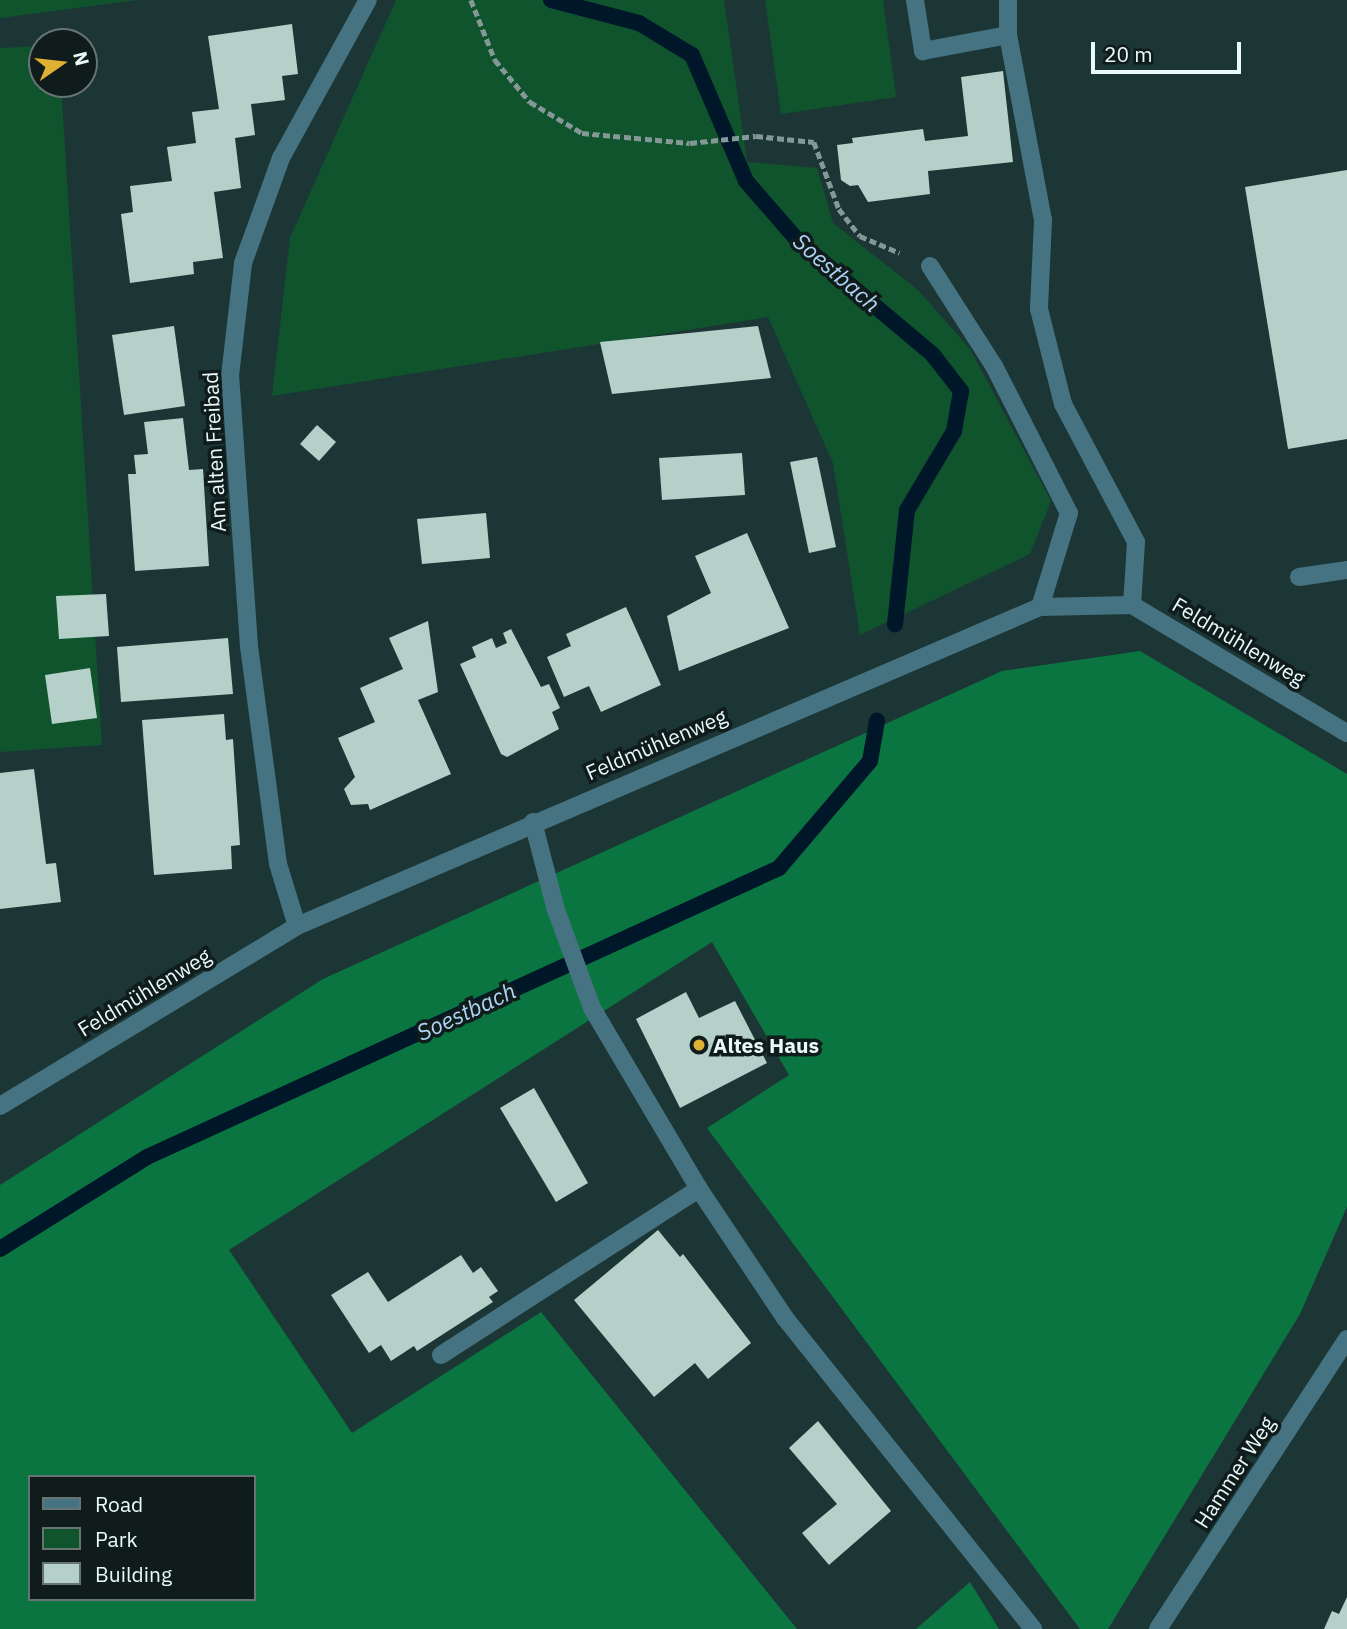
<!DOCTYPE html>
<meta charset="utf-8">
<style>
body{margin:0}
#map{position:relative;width:1347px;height:1629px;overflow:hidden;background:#1c3636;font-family:"IBM Plex Sans",sans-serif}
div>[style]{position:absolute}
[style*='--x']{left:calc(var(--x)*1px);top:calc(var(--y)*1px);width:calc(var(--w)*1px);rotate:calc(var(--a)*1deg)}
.green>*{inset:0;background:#10542e}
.forest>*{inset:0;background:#0a7540}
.stream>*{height:16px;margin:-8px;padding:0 8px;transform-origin:8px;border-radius:8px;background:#00172a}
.building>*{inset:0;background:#b5d0c8}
.path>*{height:4.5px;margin-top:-2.25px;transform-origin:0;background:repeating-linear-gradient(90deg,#849898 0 7px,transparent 0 10.5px)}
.service>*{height:18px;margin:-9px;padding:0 9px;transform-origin:9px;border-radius:9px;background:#457381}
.minor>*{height:18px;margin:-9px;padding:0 9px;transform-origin:9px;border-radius:9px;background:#457381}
.tertiary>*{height:18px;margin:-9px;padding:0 9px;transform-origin:9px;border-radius:9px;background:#457381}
.dots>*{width:19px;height:19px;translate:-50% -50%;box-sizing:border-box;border:4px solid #101b1b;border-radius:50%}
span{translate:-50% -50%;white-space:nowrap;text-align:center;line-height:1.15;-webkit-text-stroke:7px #101b1b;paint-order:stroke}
.street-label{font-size:21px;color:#eaf9f9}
.poi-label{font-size:21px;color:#eaf9f9;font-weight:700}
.left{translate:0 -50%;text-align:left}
.water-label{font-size:23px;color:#add4f4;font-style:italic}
.legend{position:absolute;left:28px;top:1475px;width:228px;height:126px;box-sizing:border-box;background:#101b1b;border:2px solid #677474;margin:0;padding:9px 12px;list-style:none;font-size:21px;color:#eaf9f9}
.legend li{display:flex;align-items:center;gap:14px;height:35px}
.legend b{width:35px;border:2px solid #677474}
.north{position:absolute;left:28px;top:28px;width:70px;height:70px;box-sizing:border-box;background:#101b1b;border:2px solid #677474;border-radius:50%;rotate:76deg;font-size:19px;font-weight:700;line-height:28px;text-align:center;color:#eaf9f9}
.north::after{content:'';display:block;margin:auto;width:24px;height:32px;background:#dfb133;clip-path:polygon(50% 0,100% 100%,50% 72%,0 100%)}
.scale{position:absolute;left:1091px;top:42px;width:150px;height:32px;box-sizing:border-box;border:4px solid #eaf9f9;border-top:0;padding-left:9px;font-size:21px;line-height:24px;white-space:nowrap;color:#eaf9f9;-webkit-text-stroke:5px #101b1b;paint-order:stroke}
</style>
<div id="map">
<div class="green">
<i style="clip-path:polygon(0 0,137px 0,0 18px)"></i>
<i style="clip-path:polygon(396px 0,724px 0,747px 162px,817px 168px,833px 223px,918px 290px,970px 349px,1051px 501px,1030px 554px,860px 635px,833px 463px,768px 317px,272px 396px,290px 238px)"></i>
<i style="clip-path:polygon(765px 0,883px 0,896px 97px,781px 114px)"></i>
<i style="clip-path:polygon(42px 46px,42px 84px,61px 84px,102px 745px,0 752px,0 48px)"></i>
</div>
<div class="forest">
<i style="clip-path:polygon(evenodd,1140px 651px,1347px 774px,1347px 1207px,1300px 1314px,1108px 1629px,1080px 1629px,707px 1128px,789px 1075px,712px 942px,229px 1250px,352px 1433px,541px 1312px,797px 1629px,0 1629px,0 1185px,323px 979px,1002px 671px,1140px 651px,30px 1477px,254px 1477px,254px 1599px,30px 1599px,30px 1477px)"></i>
<i style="clip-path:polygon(970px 1582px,999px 1629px,916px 1629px)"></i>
</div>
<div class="stream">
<i style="--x:551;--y:0;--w:91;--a:14.6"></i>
<i style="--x:639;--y:23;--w:62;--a:31.1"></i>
<i style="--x:692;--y:55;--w:137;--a:66.8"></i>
<i style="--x:746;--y:181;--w:81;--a:49"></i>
<i style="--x:799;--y:242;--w:175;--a:40.1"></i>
<i style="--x:933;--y:355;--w:46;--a:52.1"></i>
<i style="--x:961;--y:391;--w:41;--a:99.9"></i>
<i style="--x:954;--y:431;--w:92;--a:120.7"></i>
<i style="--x:907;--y:510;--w:115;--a:96"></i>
<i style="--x:0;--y:1249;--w:173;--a:-32"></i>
<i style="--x:147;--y:1157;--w:695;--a:-24.57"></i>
<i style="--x:779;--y:868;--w:140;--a:-49.6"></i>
<i style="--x:870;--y:761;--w:41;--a:-80.1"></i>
</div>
<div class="building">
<i style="clip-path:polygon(292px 24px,298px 74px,282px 76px,285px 100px,251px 104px,255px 135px,235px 138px,241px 188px,214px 192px,223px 258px,193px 262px,194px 274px,130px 283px,121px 214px,133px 212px,130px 186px,172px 181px,167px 147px,196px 143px,192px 112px,219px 109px,208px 36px)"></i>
<i style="clip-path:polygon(1003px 71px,1013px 162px,928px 171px,930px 194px,868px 202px,858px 185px,850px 186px,841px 180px,837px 145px,853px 143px,852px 138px,923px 129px,925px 141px,968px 136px,961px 77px)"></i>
<i style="clip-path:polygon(1347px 170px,1347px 439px,1288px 449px,1245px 187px)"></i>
<i style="clip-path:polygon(174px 326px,185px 406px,124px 415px,112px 335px)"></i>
<i style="clip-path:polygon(758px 326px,771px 378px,612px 394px,600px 342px)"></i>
<i style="clip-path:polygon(183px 418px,189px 470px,203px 469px,209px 566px,135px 571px,128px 474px,136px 474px,134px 455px,148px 454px,144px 422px)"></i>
<i style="clip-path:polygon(317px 425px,336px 442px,319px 461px,300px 444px)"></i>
<i style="clip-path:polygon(742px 453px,745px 495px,662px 500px,659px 458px)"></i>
<i style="clip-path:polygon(817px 457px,836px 547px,809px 553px,790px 462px)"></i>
<i style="clip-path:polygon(486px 513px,490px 558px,422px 564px,417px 519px)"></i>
<i style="clip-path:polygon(747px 533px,789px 628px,679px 671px,667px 616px,711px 593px,695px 556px)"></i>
<i style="clip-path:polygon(106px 594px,109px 636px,59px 639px,56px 596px)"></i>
<i style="clip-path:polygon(626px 607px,661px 685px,601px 712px,589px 686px,564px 697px,547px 657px,571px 646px,566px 634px)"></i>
<i style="clip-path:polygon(428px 621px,438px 692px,418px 700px,451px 774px,370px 810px,368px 804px,351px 805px,344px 789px,355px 777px,338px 738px,375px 722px,360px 688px,403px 669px,389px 638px)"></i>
<i style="clip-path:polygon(511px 629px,541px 687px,549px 684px,560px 708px,552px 712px,559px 729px,507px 757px,501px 754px,460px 664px,476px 657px,472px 647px,492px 638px,496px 648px,507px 643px,503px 633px)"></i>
<i style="clip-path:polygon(228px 638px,233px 694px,121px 702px,117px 647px)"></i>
<i style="clip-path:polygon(90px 668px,97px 718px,52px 724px,45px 675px)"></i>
<i style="clip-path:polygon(224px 714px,226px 740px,233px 739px,240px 845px,231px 846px,232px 869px,154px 875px,142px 720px)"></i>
<i style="clip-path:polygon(34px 769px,46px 864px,56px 863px,61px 902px,0 909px,0 773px)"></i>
<i style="clip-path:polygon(686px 992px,699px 1018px,735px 1001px,767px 1063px,680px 1108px,636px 1019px)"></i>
<i style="clip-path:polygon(534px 1088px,588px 1183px,556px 1202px,500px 1108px)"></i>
<i style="clip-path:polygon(658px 1230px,680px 1257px,683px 1254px,751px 1343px,708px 1379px,695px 1363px,654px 1397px,574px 1300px)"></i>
<i style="clip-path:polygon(461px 1255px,473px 1273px,481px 1267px,498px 1291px,489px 1297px,493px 1302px,417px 1351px,414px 1346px,391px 1361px,381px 1345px,369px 1353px,331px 1295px,368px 1272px,388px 1302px)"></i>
<i style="clip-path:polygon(818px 1421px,891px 1511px,829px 1565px,802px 1533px,837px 1504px,789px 1448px)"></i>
<i style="clip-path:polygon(1347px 1597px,1347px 1629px,1324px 1629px,1332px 1611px,1339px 1614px)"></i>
</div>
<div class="path">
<i style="--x:471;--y:0;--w:65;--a:68.2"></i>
<i style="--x:495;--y:60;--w:55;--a:50.2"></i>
<i style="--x:530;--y:102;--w:61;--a:30.8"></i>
<i style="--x:582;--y:133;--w:108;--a:5.3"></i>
<i style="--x:690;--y:143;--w:66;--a:-6.1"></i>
<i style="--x:756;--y:136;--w:58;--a:5.9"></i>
<i style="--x:814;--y:142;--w:72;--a:69.5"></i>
<i style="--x:839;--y:209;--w:34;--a:52"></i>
<i style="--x:860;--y:236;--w:43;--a:23"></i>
</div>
<div class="service">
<i style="--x:915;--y:0;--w:52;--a:81.1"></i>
<i style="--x:923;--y:51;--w:86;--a:-10.7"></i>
<i style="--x:1008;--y:35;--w:188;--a:79.3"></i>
<i style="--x:1043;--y:220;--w:89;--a:92.6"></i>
<i style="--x:1039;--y:309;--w:98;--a:75.8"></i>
<i style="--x:1063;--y:404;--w:156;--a:62.1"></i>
<i style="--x:1136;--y:542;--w:63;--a:93.6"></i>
<i style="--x:1008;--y:0;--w:35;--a:90"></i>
<i style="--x:930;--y:266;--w:119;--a:57.4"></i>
<i style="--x:994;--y:366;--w:165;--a:63"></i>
<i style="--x:1069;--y:513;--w:98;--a:107.1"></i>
<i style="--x:1299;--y:577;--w:49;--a:-8.3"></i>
<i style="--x:533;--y:822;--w:91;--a:75.4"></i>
<i style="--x:556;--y:910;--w:104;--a:69.8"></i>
<i style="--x:592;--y:1008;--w:210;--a:59.4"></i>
<i style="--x:699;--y:1189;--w:155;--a:56.3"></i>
<i style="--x:785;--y:1318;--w:398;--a:51.4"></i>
<i style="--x:441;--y:1355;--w:307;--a:-32.8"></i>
</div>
<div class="minor">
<i style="--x:297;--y:926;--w:65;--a:-107"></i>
<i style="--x:278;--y:864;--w:220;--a:-97.6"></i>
<i style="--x:249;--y:646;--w:271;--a:-94"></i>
<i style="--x:230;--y:376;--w:114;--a:-83.4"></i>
<i style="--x:243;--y:263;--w:112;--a:-70.1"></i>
<i style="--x:281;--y:158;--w:180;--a:-61.2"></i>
<i style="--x:0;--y:1106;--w:347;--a:-31.2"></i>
<i style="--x:297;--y:926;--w:809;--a:-23.24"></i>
<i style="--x:1040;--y:607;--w:92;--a:-1.2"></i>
<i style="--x:1132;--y:605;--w:250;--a:30.8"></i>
</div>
<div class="tertiary">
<i style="--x:1158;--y:1629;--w:346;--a:-56.9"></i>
</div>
<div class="dots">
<i style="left:699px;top:1045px;background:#dfb133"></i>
</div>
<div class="street-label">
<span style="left:214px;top:452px;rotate:-93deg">Am alten Freibad</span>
<span style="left:1239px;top:641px;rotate:31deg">Feldmühlenweg</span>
<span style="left:656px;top:744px;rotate:-23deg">Feldmühlenweg</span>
<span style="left:144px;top:992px;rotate:-31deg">Feldmühlenweg</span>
<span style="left:1234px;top:1472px;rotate:-57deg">Hammer Weg</span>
</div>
<div class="poi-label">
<span class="left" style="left:713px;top:1045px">Altes Haus</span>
</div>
<div class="water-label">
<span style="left:837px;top:272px;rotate:41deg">Soestbach</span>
<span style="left:466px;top:1011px;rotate:-25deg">Soestbach</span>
</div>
<ul class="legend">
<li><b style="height:9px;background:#457381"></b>Road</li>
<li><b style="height:19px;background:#10542e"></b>Park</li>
<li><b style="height:19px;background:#b5d0c8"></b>Building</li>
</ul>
<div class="north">N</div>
<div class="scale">20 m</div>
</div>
